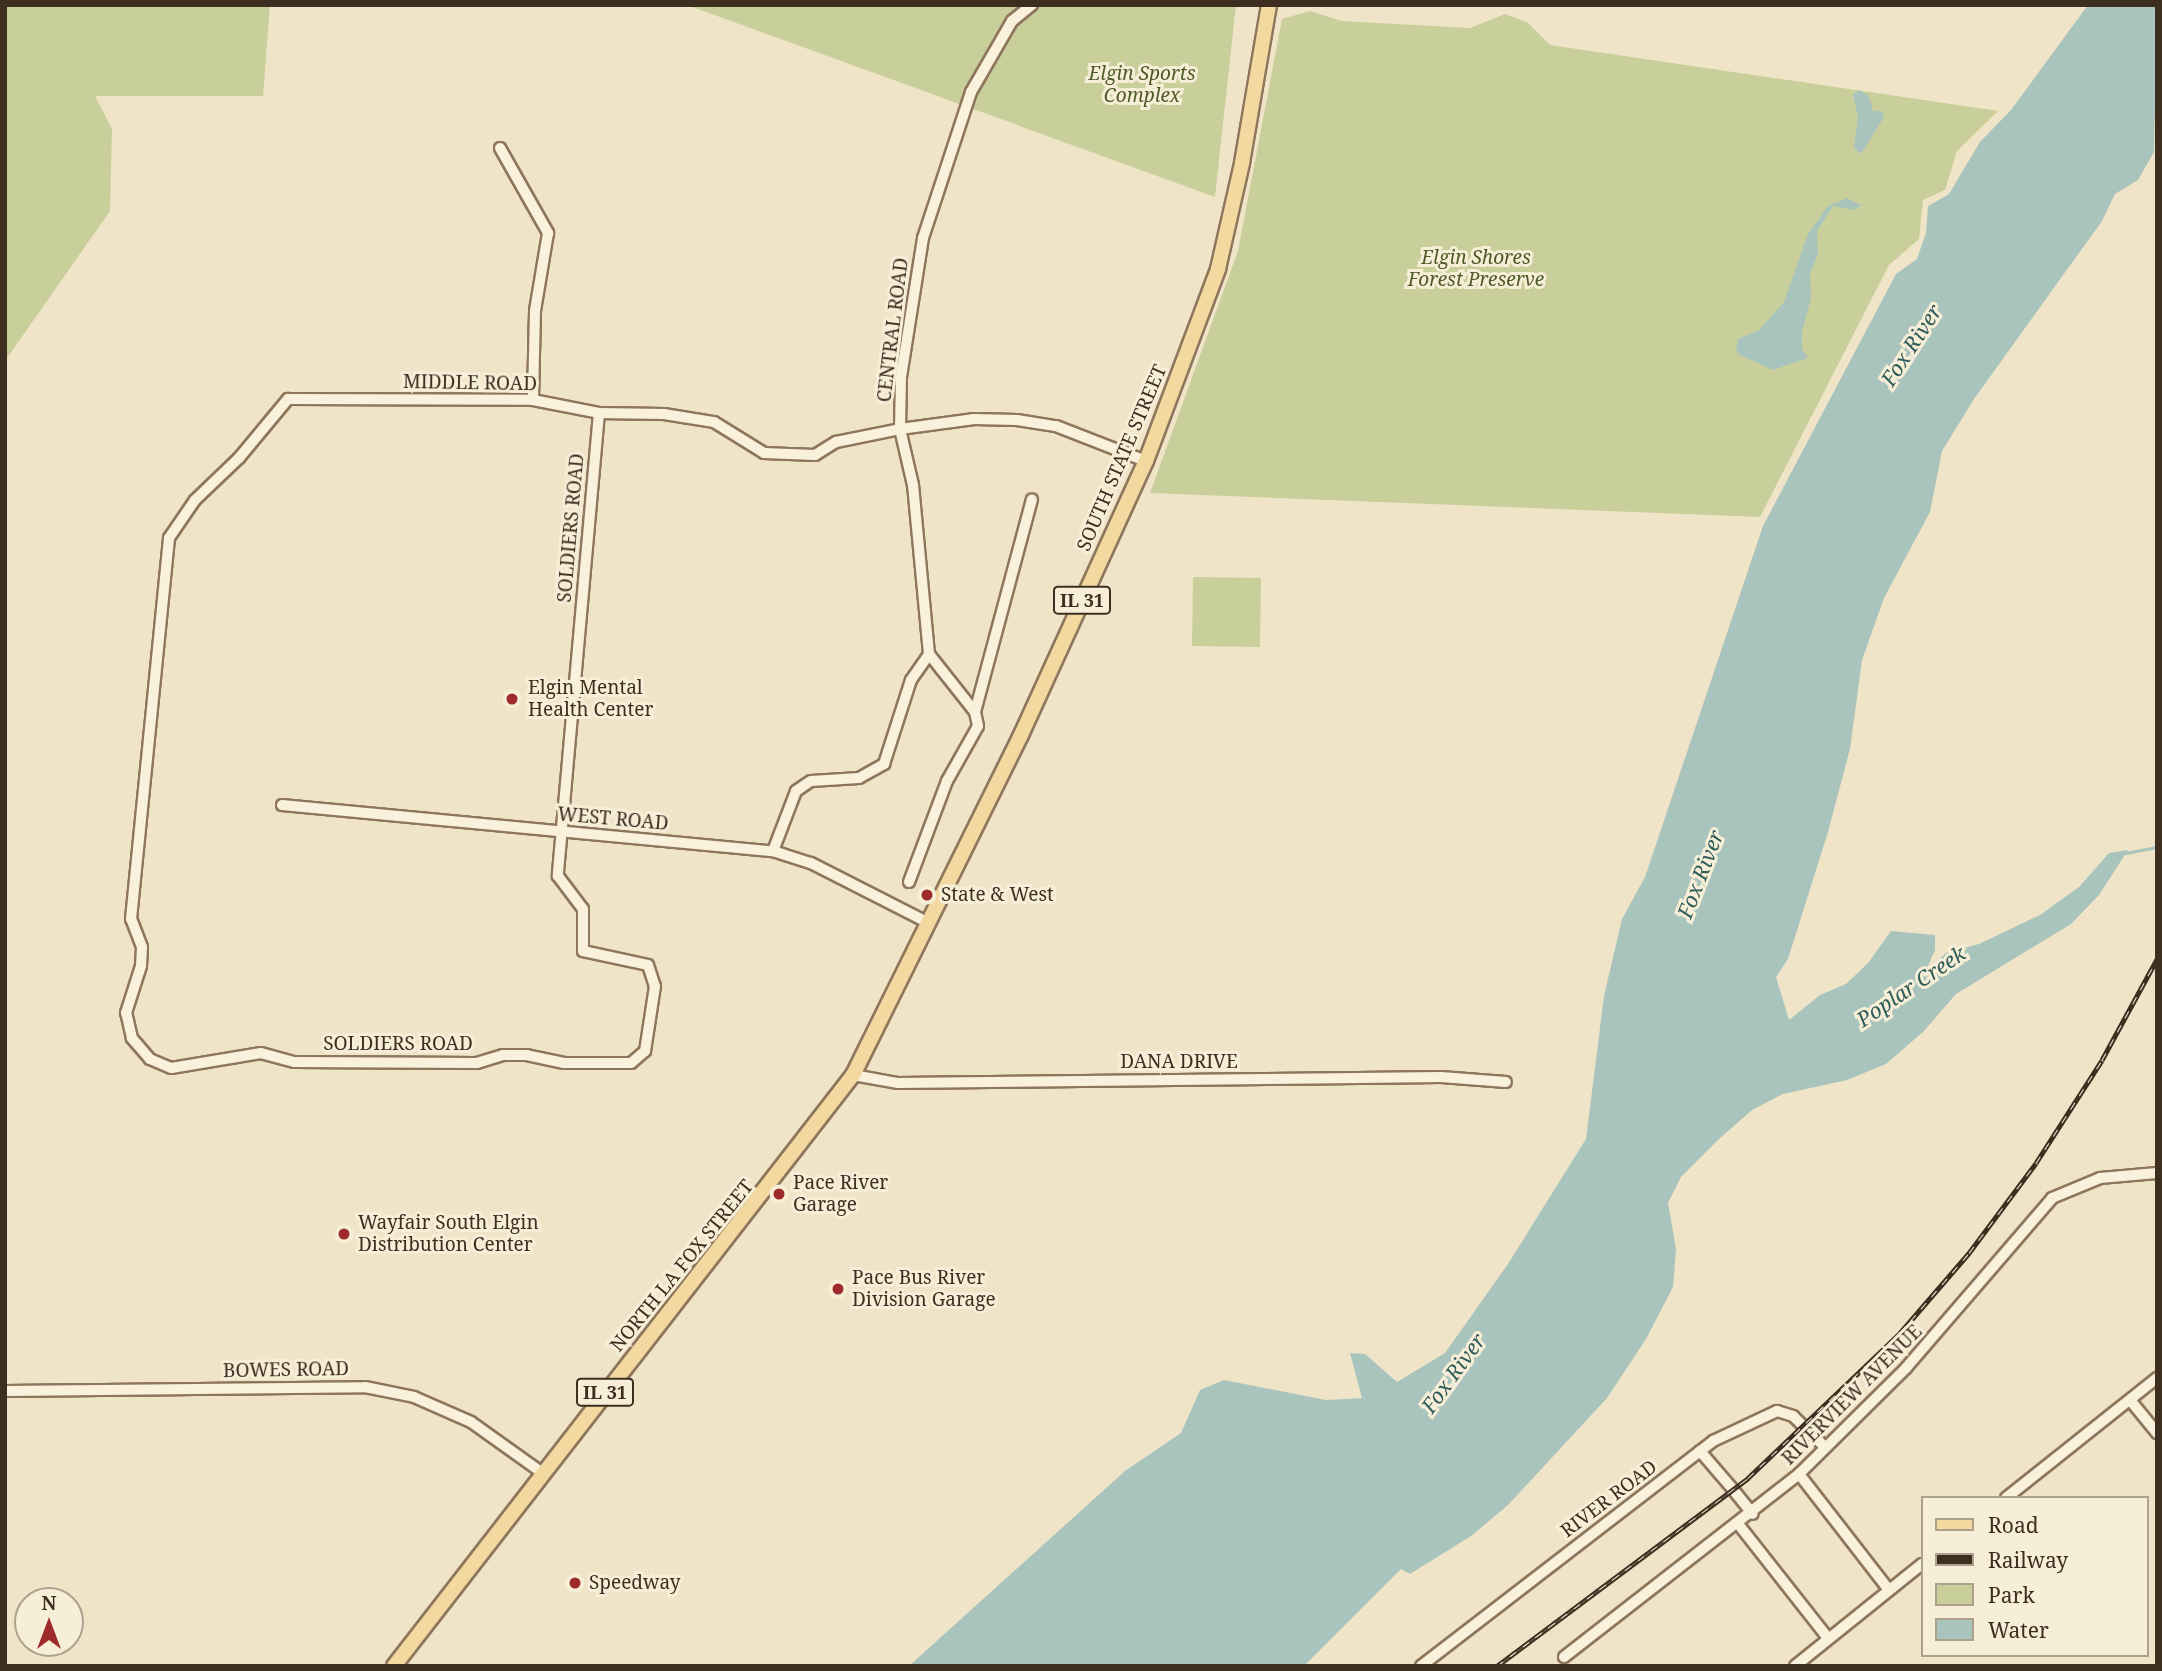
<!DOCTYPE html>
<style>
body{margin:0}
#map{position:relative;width:2162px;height:1671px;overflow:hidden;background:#f0e4c8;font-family:"Noto Serif",serif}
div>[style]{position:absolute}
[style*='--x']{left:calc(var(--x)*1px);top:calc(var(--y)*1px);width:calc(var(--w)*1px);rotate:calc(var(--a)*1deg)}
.green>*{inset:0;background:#c9cf9b}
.water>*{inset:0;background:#a9c4bc}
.stream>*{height:2.5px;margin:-1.25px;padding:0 1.25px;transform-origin:1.25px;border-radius:1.25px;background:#a9c4bc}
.roads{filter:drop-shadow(2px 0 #8d765c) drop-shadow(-2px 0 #8d765c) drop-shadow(0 2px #8d765c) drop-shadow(0 -2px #8d765c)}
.minor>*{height:10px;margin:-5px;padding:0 5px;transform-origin:5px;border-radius:5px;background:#faf1dc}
.major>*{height:14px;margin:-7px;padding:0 7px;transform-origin:7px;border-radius:7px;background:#f3d9a0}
.rail>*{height:5px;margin-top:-2.5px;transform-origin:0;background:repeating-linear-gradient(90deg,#f7eed8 0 8px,#3d2e20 0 16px);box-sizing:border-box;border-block:2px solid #3d2e20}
.dots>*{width:19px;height:19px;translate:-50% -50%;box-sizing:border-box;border:4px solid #f7eed8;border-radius:50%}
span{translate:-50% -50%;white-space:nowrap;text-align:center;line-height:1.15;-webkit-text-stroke:6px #f7eed8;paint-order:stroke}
.shield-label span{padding:2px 5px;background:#f7eed8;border:2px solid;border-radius:5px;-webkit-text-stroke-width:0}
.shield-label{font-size:18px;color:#3d2e20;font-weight:700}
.park-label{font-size:19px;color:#4d5a26;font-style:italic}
.street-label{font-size:19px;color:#3d2e20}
.poi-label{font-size:19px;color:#3d2e20}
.left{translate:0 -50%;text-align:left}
.water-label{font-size:21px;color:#2f5d5a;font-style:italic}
.frame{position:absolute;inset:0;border:7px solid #3d2e20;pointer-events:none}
.legend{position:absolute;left:1921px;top:1496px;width:228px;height:161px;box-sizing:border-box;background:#f7eed8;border:2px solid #ada18e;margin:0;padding:9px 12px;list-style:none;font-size:21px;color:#3d2e20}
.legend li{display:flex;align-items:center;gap:14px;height:35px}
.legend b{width:35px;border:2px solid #ada18e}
.north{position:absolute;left:14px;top:1587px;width:70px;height:70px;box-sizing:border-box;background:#f7eed8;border:2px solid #ada18e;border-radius:50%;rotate:0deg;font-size:19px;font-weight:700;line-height:28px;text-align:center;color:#3d2e20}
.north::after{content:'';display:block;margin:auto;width:24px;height:32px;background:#9e2a2b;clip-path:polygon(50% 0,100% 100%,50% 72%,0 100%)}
</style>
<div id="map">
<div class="green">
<i style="clip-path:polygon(5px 5px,270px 5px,263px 96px,95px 96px,112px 129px,110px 211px,5px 361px)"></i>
<i style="clip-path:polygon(687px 5px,1236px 5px,1215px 197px)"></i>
<i style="clip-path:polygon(1310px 11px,1342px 21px,1470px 28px,1505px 14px,1527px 22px,1550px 45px,1998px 111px,1957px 151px,1945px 190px,1923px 200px,1919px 239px,1889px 265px,1760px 517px,1150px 493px,1238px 251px,1282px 19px)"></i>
<i style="clip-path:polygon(1193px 577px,1261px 578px,1260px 647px,1192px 646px)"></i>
</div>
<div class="water">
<i style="clip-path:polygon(2088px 5px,2157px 5px,2154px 152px,2138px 180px,2115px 194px,2102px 221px,1974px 399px,1942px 451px,1930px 512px,1884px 598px,1862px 660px,1850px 749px,1828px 832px,1788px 959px,1776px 977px,1789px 1020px,1820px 995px,1846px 984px,1868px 963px,1891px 931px,1935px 935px,1935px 950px,1925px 973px,1946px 953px,1979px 944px,2040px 915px,2079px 887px,2109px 853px,2128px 850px,2099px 895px,2071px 924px,1956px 994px,1924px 1031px,1886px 1064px,1847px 1080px,1783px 1094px,1752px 1110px,1719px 1139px,1681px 1177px,1668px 1203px,1676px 1249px,1673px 1287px,1646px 1339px,1607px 1398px,1508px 1505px,1471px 1536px,1410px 1574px,1401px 1569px,1304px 1666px,909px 1666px,1125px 1471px,1181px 1433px,1200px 1390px,1224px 1380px,1326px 1400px,1362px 1398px,1350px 1353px,1365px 1354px,1397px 1382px,1445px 1353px,1508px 1264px,1586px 1139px,1604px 996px,1622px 919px,1645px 877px,1763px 526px,1896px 274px,1917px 259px,1926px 233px,1928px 206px,1949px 194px,1980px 142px,2011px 110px)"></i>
<i style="clip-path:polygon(1860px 90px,1869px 97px,1873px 111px,1882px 111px,1884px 117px,1861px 154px,1854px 148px,1858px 117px,1853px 94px)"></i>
<i style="clip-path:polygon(1847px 198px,1861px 205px,1855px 210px,1833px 206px,1817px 231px,1818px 254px,1810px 274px,1811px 298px,1802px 332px,1802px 349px,1808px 358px,1773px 370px,1740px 355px,1736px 351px,1738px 339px,1759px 330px,1784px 302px,1808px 234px,1828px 206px)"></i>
</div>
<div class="stream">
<i style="--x:2126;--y:853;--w:32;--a:-11"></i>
</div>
<div class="roads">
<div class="minor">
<i style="--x:500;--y:148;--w:98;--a:60.5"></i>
<i style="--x:548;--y:233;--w:79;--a:99.5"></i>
<i style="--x:535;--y:311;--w:89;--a:91.3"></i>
<i style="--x:599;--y:413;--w:465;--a:95.1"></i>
<i style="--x:558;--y:876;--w:41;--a:52.9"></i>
<i style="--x:583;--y:909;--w:42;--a:90"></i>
<i style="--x:583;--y:951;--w:66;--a:12.2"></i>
<i style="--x:648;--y:965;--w:22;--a:72"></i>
<i style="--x:655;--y:986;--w:66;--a:98.7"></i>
<i style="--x:645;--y:1051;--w:18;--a:139"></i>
<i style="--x:631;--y:1063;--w:67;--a:180"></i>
<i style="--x:564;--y:1063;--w:38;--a:-168"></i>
<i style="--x:527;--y:1055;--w:24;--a:180"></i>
<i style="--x:503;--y:1055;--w:27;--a:163"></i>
<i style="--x:477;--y:1063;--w:183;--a:-179.7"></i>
<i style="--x:294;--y:1062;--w:34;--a:-165"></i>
<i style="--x:261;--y:1053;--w:91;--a:170.5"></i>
<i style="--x:171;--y:1068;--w:23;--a:-157"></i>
<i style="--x:150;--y:1059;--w:28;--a:-131"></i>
<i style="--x:132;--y:1038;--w:26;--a:-103"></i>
<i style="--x:126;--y:1013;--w:49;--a:-72.3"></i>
<i style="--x:141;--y:966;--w:19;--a:-87"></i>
<i style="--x:142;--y:947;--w:30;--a:-111"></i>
<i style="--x:131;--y:919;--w:383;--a:-84.3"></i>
<i style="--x:169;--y:538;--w:46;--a:-55.6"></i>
<i style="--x:195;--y:500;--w:61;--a:-43.7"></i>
<i style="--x:239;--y:458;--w:77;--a:-50.3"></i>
<i style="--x:288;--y:399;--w:245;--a:0.2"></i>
<i style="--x:533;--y:400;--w:67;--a:11.1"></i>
<i style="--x:599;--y:413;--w:65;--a:0.9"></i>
<i style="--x:664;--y:414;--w:51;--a:9.1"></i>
<i style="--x:714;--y:422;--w:59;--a:31.8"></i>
<i style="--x:764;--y:453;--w:51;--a:2.2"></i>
<i style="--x:815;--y:455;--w:25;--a:-32"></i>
<i style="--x:836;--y:442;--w:65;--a:-11.5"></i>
<i style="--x:900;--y:429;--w:75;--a:-7.7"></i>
<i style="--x:974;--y:419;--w:43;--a:1.3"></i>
<i style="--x:1017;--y:420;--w:39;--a:9"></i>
<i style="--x:1056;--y:426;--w:97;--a:21.3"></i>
<i style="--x:975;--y:712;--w:74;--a:-128.4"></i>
<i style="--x:929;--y:654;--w:170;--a:-95.4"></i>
<i style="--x:913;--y:485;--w:57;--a:-103.1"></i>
<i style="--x:900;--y:429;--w:52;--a:-88.9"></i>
<i style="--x:901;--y:377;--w:141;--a:-81"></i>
<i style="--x:923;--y:238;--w:154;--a:-71.8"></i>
<i style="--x:971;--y:92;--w:82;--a:-60"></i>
<i style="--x:1012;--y:21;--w:26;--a:-39"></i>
<i style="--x:282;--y:805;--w:493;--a:5.4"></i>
<i style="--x:773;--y:851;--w:40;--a:18"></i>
<i style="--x:811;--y:863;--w:130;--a:27"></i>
<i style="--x:773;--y:851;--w:64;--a:-69"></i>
<i style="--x:796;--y:791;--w:18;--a:-34"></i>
<i style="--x:811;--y:781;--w:48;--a:-3.6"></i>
<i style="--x:859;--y:778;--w:29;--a:-29"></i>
<i style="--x:884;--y:764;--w:88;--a:-72.2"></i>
<i style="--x:911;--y:680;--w:32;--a:-55"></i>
<i style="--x:909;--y:882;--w:108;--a:-69.4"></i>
<i style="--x:947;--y:781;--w:63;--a:-60.6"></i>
<i style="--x:978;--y:726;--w:14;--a:-102"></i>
<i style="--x:975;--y:712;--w:220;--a:-75"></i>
<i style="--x:853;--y:1075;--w:46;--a:10.1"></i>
<i style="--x:898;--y:1083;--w:543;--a:-0.63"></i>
<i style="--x:1441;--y:1077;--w:65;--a:4.4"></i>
<i style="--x:5;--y:1391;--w:360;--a:-0.6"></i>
<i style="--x:365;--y:1387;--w:50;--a:11.5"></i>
<i style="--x:414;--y:1397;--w:62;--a:23.7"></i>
<i style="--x:471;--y:1422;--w:90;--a:35.5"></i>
<i style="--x:2130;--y:1400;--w:43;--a:50.7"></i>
<i style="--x:1700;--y:1451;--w:48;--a:49.3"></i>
<i style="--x:1799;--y:1474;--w:147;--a:52.2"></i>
<i style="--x:1735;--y:1492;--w:28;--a:51"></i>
<i style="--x:2006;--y:1498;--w:193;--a:-38.5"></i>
<i style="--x:1739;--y:1525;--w:144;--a:51.8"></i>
<i style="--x:1564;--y:1657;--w:298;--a:-37.9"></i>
<i style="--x:1799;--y:1474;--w:151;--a:-44.7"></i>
<i style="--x:1906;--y:1368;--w:224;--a:-49.3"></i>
<i style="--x:2052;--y:1198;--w:52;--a:-22.6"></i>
<i style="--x:2100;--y:1178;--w:57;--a:-5"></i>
<i style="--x:1421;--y:1666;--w:369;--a:-37.6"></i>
<i style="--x:1713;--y:1441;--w:71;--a:-25.1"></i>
<i style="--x:1777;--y:1411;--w:17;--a:17"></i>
<i style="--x:1793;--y:1416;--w:45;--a:44.1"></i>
<i style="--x:1795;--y:1666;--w:163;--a:-38.8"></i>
</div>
<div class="major">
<i style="--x:394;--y:1666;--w:748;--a:-52.17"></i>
<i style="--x:853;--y:1075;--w:379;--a:-63.7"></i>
<i style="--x:1021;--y:735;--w:301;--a:-65.5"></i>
<i style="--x:1146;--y:461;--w:205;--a:-69.4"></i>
<i style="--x:1218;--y:269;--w:109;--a:-77.2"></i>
<i style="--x:1242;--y:163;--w:160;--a:-80.3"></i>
</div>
</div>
<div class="rail">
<i style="--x:1497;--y:1666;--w:314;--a:-36.8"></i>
<i style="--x:1748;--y:1478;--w:210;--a:-43.6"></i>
<i style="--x:1900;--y:1333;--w:106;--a:-49.2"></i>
<i style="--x:1969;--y:1253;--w:112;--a:-53.3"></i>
<i style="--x:2036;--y:1163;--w:122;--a:-57.3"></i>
<i style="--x:2102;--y:1060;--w:115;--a:-61.4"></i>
</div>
<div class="dots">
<i style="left:512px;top:699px;background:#9e2a2b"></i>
<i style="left:927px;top:895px;background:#9e2a2b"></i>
<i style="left:779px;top:1194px;background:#9e2a2b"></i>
<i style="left:344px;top:1234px;background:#9e2a2b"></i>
<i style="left:838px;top:1289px;background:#9e2a2b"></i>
<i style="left:575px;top:1583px;background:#9e2a2b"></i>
</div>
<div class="shield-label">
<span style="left:1082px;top:600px">IL 31</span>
<span style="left:605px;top:1392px">IL 31</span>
</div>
<div class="park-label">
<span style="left:1142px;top:85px">Elgin Sports<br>Complex</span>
<span style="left:1476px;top:269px">Elgin Shores<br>Forest Preserve</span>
</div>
<div class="street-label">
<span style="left:893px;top:330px;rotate:-83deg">CENTRAL ROAD</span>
<span style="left:470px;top:383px;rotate:1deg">MIDDLE ROAD</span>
<span style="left:1122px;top:458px;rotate:-67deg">SOUTH STATE STREET</span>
<span style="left:571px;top:528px;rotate:-85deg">SOLDIERS ROAD</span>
<span style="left:613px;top:819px;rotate:5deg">WEST ROAD</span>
<span style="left:398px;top:1044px">SOLDIERS ROAD</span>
<span style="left:1179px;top:1062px">DANA DRIVE</span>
<span style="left:682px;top:1266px;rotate:-51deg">NORTH LA FOX STREET</span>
<span style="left:286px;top:1370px;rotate:-1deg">BOWES ROAD</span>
<span style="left:1852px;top:1395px;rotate:-45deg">RIVERVIEW AVENUE</span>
<span style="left:1609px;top:1499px;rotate:-37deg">RIVER ROAD</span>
</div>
<div class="poi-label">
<span class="left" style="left:528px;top:699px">Elgin Mental<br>Health Center</span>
<span class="left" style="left:941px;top:895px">State &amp; West</span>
<span class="left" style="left:793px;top:1194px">Pace River<br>Garage</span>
<span class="left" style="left:358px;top:1234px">Wayfair South Elgin<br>Distribution Center</span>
<span class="left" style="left:852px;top:1289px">Pace Bus River<br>Division Garage</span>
<span class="left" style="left:589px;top:1583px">Speedway</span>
</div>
<div class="water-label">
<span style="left:1911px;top:345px;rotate:-57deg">Fox River</span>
<span style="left:1700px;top:874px;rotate:-69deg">Fox River</span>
<span style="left:1911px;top:986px;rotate:-34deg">Poplar Creek</span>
<span style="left:1453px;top:1373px;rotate:-54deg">Fox River</span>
</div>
<div class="frame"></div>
<ul class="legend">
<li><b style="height:9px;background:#f3d9a0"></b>Road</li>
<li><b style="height:9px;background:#3d2e20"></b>Railway</li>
<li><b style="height:19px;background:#c9cf9b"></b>Park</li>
<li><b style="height:19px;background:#a9c4bc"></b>Water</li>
</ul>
<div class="north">N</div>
</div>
